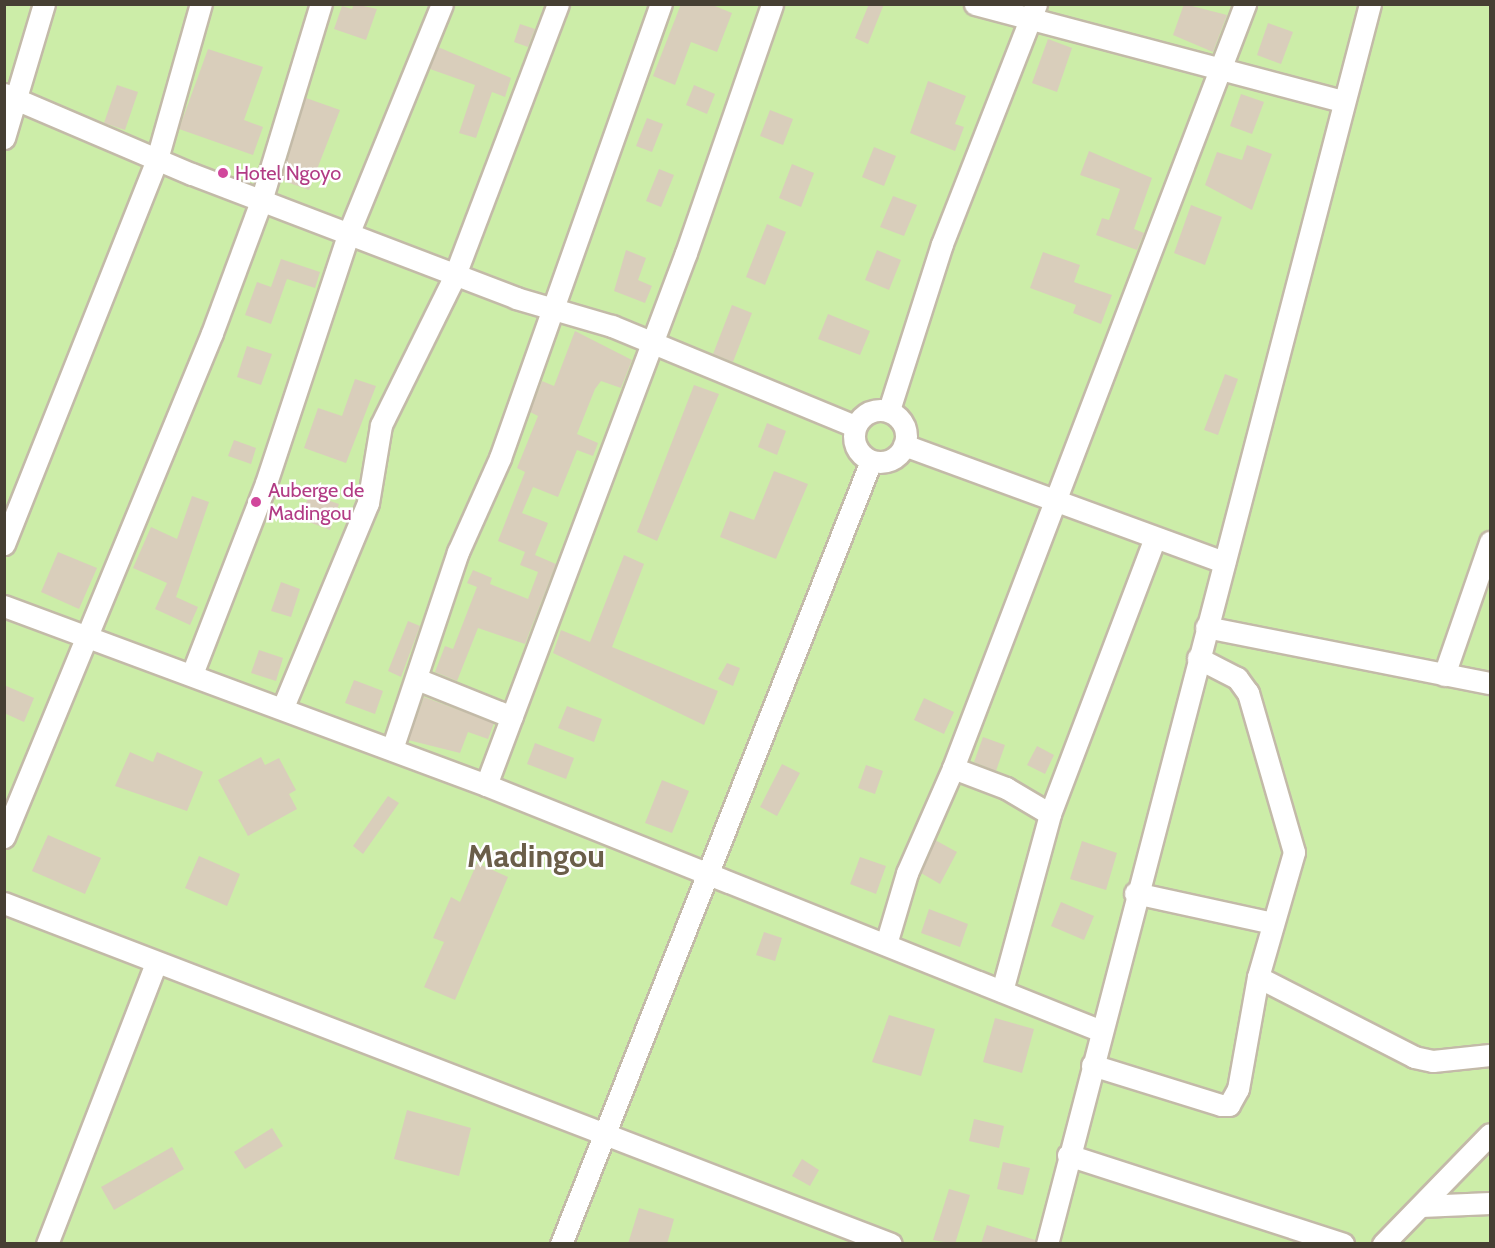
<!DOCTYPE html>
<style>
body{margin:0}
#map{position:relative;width:1495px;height:1248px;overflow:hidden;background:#f4efe4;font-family:Cabin,sans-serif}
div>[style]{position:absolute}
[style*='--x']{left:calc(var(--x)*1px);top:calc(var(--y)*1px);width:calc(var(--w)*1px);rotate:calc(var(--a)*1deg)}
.green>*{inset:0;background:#cceda8}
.building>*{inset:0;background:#d9cebb}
.roads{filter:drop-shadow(2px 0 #c3baa8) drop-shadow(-2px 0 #c3baa8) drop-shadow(0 2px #c3baa8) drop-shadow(0 -2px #c3baa8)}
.minor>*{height:21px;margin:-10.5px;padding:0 10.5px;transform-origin:10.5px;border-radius:10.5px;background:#fff}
.minor>.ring{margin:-10.5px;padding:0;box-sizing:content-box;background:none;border:21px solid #fff;border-radius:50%}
.dots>*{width:16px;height:16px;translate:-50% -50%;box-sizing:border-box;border:3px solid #fff;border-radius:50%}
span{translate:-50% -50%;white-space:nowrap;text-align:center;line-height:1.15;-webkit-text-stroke:5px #fff;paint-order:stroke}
.hotel-label{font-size:20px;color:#b23c85}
.left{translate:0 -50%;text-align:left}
.town-label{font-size:32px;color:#6a5e49;font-weight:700}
.frame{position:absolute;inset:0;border:6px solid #463f33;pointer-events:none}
</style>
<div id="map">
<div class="green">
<i style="clip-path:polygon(5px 5px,1490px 5px,1490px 1243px,5px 1243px)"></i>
</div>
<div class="building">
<i style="clip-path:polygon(354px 4px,377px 9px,366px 40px,334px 29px,342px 6px,352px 9px)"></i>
<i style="clip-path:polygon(681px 4px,710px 4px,732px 13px,717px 52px,691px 42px,675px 85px,653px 76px)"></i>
<i style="clip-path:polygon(869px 4px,884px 4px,868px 44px,855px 38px)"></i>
<i style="clip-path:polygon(1184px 4px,1227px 15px,1213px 52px,1173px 35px)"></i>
<i style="clip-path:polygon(1268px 23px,1293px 32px,1281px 64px,1257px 55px)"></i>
<i style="clip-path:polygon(520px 24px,535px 29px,528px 47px,514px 42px)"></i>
<i style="clip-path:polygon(1048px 39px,1072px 48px,1057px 92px,1032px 83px)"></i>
<i style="clip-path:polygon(438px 47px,511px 78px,505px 97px,492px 92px,476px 138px,459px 133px,475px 85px,430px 69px)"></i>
<i style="clip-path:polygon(208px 49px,263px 67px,244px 120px,263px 127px,253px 155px,179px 129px)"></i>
<i style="clip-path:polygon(928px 81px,966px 96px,955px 124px,964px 127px,955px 151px,910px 133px)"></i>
<i style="clip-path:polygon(117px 85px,138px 92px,125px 130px,104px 123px)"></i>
<i style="clip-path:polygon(694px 85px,715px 94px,707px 114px,686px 105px)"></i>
<i style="clip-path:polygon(1241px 94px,1264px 102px,1252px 134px,1230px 126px)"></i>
<i style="clip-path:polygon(306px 98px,340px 110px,309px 190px,281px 180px)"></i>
<i style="clip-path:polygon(770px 110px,793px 119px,783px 145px,760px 136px)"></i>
<i style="clip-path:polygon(647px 118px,663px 124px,652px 152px,636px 146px)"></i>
<i style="clip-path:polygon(1247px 145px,1272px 154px,1252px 210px,1205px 185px,1217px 152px,1242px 160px)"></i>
<i style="clip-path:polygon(874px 147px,896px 156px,884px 186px,862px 177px)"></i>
<i style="clip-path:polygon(1089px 151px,1152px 178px,1134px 229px,1144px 233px,1137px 250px,1096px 235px,1102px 218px,1109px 220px,1120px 189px,1080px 175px)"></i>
<i style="clip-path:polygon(792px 164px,814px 173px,801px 207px,779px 198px)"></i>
<i style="clip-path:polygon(659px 169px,674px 175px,661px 207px,646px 201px)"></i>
<i style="clip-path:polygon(893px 196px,917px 205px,904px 236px,880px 227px)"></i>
<i style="clip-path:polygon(1191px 205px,1222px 217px,1205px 265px,1174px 253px)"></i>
<i style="clip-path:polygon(767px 224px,786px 232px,765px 285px,746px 277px)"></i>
<i style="clip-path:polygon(626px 250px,646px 258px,638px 280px,652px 286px,645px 303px,614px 291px)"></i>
<i style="clip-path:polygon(877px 250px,901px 260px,889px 290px,865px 280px)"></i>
<i style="clip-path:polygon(1043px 252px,1080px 265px,1074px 282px,1112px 295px,1101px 324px,1073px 313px,1076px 305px,1030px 288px)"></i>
<i style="clip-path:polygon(281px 259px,320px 272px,315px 288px,287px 279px,271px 324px,245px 315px,257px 282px,271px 287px)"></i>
<i style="clip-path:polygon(732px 305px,752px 313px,733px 362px,713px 354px)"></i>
<i style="clip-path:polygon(828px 314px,870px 331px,860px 355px,818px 339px)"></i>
<i style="clip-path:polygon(575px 331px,632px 360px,621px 388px,601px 381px,595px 389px,577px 434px,598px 443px,593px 456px,577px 450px,558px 497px,533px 487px,522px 513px,548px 523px,535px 555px,556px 564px,525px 644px,478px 628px,457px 681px,435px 672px,445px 646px,453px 649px,477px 587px,467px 583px,473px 570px,492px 578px,490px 584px,528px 599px,538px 572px,520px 565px,525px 552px,498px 541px,525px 472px,517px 468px,538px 416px,530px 412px,542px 381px,554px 386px)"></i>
<i style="clip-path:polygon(247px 346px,272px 354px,261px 385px,237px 377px)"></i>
<i style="clip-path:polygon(1225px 374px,1238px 379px,1218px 435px,1204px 430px)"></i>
<i style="clip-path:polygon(355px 379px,376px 386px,346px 463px,304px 448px,318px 408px,342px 416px)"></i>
<i style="clip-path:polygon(694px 385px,719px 394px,657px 541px,637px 532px)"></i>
<i style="clip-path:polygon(767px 423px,786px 431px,777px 455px,758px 447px)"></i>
<i style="clip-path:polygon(234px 440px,256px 448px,251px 464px,228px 456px)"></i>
<i style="clip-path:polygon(774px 471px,808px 484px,776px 559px,720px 537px,730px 511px,754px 520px)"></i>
<i style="clip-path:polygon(309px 494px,339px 504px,330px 530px,301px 519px)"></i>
<i style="clip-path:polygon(192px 496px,209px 502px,176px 597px,198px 607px,190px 625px,155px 609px,167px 583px,133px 568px,151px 527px,177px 539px)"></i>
<i style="clip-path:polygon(58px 552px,97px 568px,79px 609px,41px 592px)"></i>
<i style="clip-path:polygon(624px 555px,644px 564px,612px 647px,718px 691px,704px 725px,553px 653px,561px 630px,590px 642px)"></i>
<i style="clip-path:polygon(281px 582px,300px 589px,291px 617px,271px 611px)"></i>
<i style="clip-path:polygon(408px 621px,420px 626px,401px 677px,388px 671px)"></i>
<i style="clip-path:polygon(259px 650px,283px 658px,276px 681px,251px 673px)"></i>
<i style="clip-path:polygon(727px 663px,740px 668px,733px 686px,718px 679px)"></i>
<i style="clip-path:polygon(354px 680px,383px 691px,375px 714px,345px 703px)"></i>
<i style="clip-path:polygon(4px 685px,34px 698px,24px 722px,4px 713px)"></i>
<i style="clip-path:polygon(424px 697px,494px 723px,488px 739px,468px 732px,460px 753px,408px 740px)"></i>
<i style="clip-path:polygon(924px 698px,954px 712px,944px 734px,914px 720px)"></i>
<i style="clip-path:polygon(567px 706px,602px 719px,594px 742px,558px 728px)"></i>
<i style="clip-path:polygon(983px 737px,1005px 745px,996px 771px,974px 762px)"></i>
<i style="clip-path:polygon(535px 743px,574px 758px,566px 779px,527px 764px)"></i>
<i style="clip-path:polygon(1037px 746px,1054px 755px,1045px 774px,1027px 765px)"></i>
<i style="clip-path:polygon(130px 752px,153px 762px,157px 752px,203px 772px,187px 811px,115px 786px)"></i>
<i style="clip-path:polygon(261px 757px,265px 765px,279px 758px,296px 790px,289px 794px,297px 809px,248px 836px,218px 780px)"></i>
<i style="clip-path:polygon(782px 764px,800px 773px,777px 816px,760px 807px)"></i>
<i style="clip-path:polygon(866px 765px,883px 771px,875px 794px,858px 788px)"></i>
<i style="clip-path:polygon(662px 780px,689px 791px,672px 833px,645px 823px)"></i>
<i style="clip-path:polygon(388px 796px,399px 803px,363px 854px,353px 846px)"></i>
<i style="clip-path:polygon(48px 835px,101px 858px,85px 894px,32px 871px)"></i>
<i style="clip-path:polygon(935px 840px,957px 852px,940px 884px,921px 873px)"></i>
<i style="clip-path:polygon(1082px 841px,1117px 853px,1106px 890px,1070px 879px)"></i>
<i style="clip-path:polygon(199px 856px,240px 874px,227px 906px,185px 888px)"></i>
<i style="clip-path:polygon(860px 857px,886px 866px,876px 894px,850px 884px)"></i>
<i style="clip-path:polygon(477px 863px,508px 877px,455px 1000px,424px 987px,444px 942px,433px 938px,451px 897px,460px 902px)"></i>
<i style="clip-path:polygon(1061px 902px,1094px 916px,1084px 940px,1051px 926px)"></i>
<i style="clip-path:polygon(929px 909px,968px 924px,960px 947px,921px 933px)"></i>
<i style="clip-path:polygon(764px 932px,782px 938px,775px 961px,756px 955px)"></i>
<i style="clip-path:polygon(889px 1015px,935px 1029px,921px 1076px,872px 1062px)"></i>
<i style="clip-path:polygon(995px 1018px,1034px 1029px,1022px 1073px,983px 1062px)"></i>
<i style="clip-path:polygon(407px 1110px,471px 1128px,459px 1176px,394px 1159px)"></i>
<i style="clip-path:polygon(974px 1119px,1004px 1126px,999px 1148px,969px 1141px)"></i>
<i style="clip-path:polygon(272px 1128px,283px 1146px,245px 1169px,234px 1152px)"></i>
<i style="clip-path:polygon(172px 1147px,184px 1169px,114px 1210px,101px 1187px)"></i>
<i style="clip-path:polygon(802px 1159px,819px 1170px,810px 1186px,792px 1176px)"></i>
<i style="clip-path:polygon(1003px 1162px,1030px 1168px,1023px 1195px,997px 1189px)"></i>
<i style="clip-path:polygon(949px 1189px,970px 1195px,955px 1244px,933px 1240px)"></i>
<i style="clip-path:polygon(639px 1208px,674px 1219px,667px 1244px,628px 1244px)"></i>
<i style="clip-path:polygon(987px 1225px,1035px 1240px,1035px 1244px,981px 1244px)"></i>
</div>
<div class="roads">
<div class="minor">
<i style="--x:975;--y:4;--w:381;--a:14.8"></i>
<i style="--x:4;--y:94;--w:204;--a:23.1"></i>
<i style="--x:192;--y:174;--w:347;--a:20.9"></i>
<i style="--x:516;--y:298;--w:100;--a:16.3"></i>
<i style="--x:612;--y:326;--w:263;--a:22.4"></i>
<i style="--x:4;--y:138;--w:140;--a:-73.4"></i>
<i class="ring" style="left:854px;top:410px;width:31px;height:31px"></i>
<i style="--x:889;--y:410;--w:174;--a:-72.3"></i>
<i style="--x:942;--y:244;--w:258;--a:-68.6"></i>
<i style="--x:904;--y:445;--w:341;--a:20.1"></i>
<i style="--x:4;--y:544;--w:414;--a:-68.3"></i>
<i style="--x:157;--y:159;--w:161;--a:-74.2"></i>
<i style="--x:4;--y:606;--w:514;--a:20.37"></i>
<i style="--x:486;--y:785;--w:662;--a:21.8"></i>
<i style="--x:1206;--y:627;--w:289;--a:11.2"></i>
<i style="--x:192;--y:674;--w:205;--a:-68.8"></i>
<i style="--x:266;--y:483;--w:264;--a:-71.7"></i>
<i style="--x:349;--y:232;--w:246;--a:-67.8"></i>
<i style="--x:1444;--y:675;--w:141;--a:-70.9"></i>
<i style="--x:417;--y:679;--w:102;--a:21.8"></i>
<i style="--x:283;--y:707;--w:221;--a:-67.4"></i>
<i style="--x:368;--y:503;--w:79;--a:-80.5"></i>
<i style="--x:381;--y:425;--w:167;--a:-63.7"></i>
<i style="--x:455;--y:275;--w:290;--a:-69.2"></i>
<i style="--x:392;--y:749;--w:208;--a:-71.5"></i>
<i style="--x:458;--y:552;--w:103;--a:-65.9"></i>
<i style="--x:500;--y:458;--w:482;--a:-70.5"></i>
<i style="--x:953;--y:768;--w:57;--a:20.7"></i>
<i style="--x:1006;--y:788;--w:51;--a:30.6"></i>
<i style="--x:486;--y:785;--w:568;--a:-69.4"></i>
<i style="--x:686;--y:253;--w:263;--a:-70.9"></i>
<i style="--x:4;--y:837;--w:545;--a:-67.57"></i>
<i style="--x:212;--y:333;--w:141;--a:-69.6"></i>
<i style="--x:261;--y:201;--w:206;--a:-73.1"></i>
<i style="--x:1135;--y:893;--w:141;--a:12.3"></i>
<i style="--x:4;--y:903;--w:950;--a:21.03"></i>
<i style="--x:886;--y:944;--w:74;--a:-73.5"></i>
<i style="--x:907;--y:873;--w:115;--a:-66.3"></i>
<i style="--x:953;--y:768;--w:818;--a:-69.08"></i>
<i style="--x:1258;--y:977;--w:175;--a:27.1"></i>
<i style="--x:1414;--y:1057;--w:19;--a:12"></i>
<i style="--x:1433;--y:1061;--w:57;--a:-6"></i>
<i style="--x:1002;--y:991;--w:183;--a:-74.8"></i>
<i style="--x:1050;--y:814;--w:295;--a:-69.2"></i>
<i style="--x:1092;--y:1065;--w:135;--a:17.2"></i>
<i style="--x:1221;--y:1105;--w:8;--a:0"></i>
<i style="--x:1229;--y:1105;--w:18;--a:-61"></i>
<i style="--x:1238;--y:1089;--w:114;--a:-79.9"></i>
<i style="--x:1258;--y:977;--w:130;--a:-73.9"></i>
<i style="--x:1294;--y:852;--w:166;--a:-106.1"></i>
<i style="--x:1248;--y:693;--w:19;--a:-126"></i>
<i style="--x:1237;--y:678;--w:44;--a:-152.9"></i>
<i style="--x:1068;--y:1155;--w:289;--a:17.9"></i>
<i style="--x:1421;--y:1206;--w:69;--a:-2.5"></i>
<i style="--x:47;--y:1244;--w:299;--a:-68.8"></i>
<i style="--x:561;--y:1244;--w:842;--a:-68.4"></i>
<i style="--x:1047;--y:1244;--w:1281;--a:-75.4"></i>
<i style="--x:1383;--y:1244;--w:153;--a:-45.8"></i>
</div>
</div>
<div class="dots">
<i style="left:223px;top:173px;background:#d1479c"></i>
<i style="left:256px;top:502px;background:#d1479c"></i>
</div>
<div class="hotel-label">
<span class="left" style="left:235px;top:173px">Hotel Ngoyo</span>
<span class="left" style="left:268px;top:502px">Auberge de<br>Madingou</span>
</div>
<div class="town-label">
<span style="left:536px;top:856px">Madingou</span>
</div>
<div class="frame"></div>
</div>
